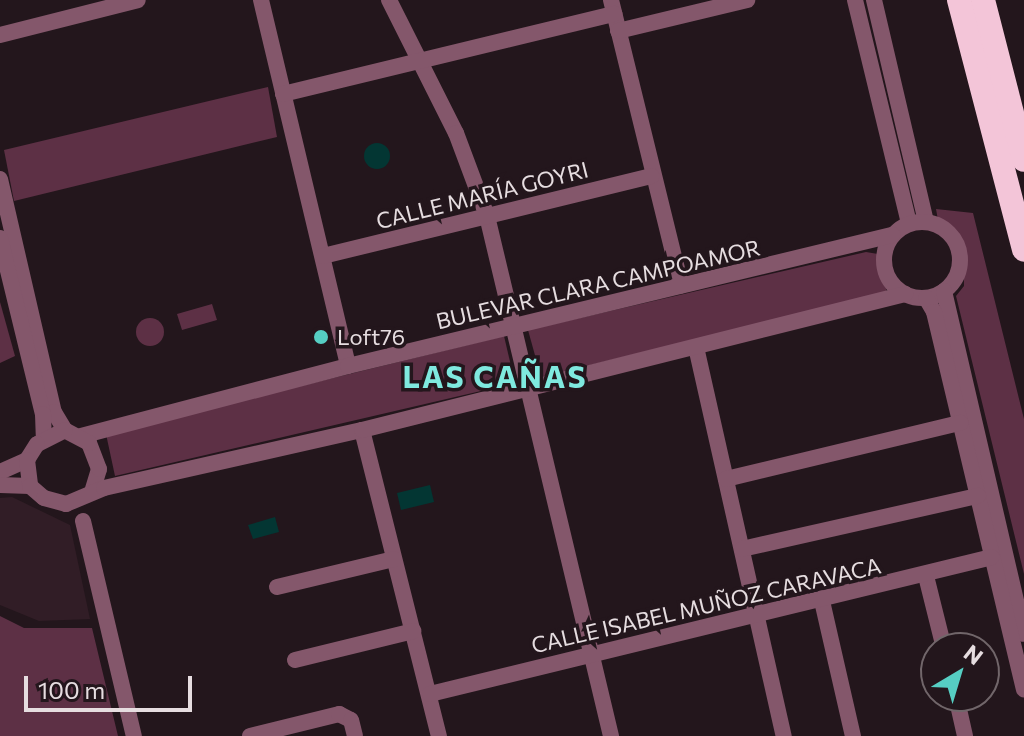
<!DOCTYPE html>
<meta charset="utf-8">
<style>
body{margin:0}
#map{position:relative;width:1024px;height:736px;overflow:hidden;background:#23161c;font-family:Commissioner,sans-serif}
div>[style]{position:absolute}
[style*='--x']{left:calc(var(--x)*1px);top:calc(var(--y)*1px);width:calc(var(--w)*1px);rotate:calc(var(--a)*1deg)}
.built>*{inset:0;background:#311d26}
.green>*{inset:0;background:#5d3045}
.round{border-radius:50%}
.water>*{inset:0;background:#033633}
.minor>*{height:16px;margin:-8px;padding:0 8px;transform-origin:8px;border-radius:8px;background:#84576b}
.minor>.ring{margin:-8px;padding:0;box-sizing:content-box;background:none;border:16px solid #84576b;border-radius:50%}
.highway>*{height:24px;margin:-12px;padding:0 12px;transform-origin:12px;border-radius:12px;background:#f3c5d8}
.dots>*{width:22px;height:22px;translate:-50% -50%;box-sizing:border-box;border:4px solid #23161c;border-radius:50%}
span{translate:-50% -50%;white-space:nowrap;text-align:center;line-height:1.15;-webkit-text-stroke:7px #23161c;paint-order:stroke}
.street-label{font-size:22px;color:#e6dde0}
.poi-label{font-size:22px;color:#e6dde0}
.left{translate:0 -50%;text-align:left}
.district-label{font-size:30px;color:#7fe9df;font-weight:700;letter-spacing:2px}
.north{position:absolute;left:920px;top:632px;width:80px;height:80px;box-sizing:border-box;background:#23161c;border:2px solid #71666a;border-radius:50%;rotate:38deg;font-size:22px;font-weight:700;line-height:32px;text-align:center;color:#e6dde0}
.north::after{content:'';display:block;margin:auto;width:28px;height:36px;background:#56cec3;clip-path:polygon(50% 0,100% 100%,50% 72%,0 100%)}
.scale{position:absolute;left:24px;top:676px;width:168px;height:36px;box-sizing:border-box;border:4px solid #e6dde0;border-top:0;padding-left:10px;font-size:24px;line-height:28px;white-space:nowrap;color:#e6dde0;-webkit-text-stroke:6px #23161c;paint-order:stroke}
</style>
<div id="map">
<div class="built">
<i style="clip-path:polygon(12px 497px,70px 525px,90px 619px,39px 621px,0 605px,0 498px)"></i>
</div>
<div class="green">
<i style="clip-path:polygon(268px 87px,277px 137px,14px 201px,4px 150px)"></i>
<i style="clip-path:polygon(936px 209px,973px 213px,1024px 419px,1024px 574px,956px 296px,964px 286px,964px 246px,938px 220px)"></i>
<i style="clip-path:polygon(866px 252px,878px 254px,887px 293px,541px 377px,528px 330px)"></i>
<i style="clip-path:polygon(0 302px,15px 356px,0 363px)"></i>
<i style="clip-path:polygon(212px 304px,217px 320px,182px 330px,177px 314px)"></i>
<i class="round" style="left:136px;top:318px;width:28px;height:28px"></i>
<i style="clip-path:polygon(504px 336px,515px 383px,115px 476px,106px 434px)"></i>
<i style="clip-path:polygon(0 616px,24px 628px,92px 628px,118px 736px,0 736px)"></i>
</div>
<div class="water">
<i class="round" style="left:364px;top:143px;width:26px;height:26px"></i>
<i style="clip-path:polygon(430px 485px,434px 502px,401px 510px,397px 493px)"></i>
<i style="clip-path:polygon(275px 517px,279px 532px,253px 539px,248px 525px)"></i>
</div>
<div class="minor">
<i style="--x:261;--y:0;--w:376;--a:76.6"></i>
<i style="--x:389;--y:0;--w:149;--a:63.3"></i>
<i style="--x:456;--y:133;--w:89;--a:69.5"></i>
<i style="--x:487;--y:216;--w:535;--a:76.59"></i>
<i style="--x:611;--y:0;--w:294;--a:76.2"></i>
<i style="--x:855;--y:0;--w:230;--a:76.4"></i>
<i style="--x:874;--y:0;--w:228;--a:76.8"></i>
<i style="--x:618;--y:31;--w:133;--a:-13.5"></i>
<i style="--x:0;--y:35;--w:142;--a:-14.2"></i>
<i style="--x:283;--y:94;--w:341;--a:-13.6"></i>
<i style="--x:0;--y:179;--w:239;--a:77"></i>
<i style="--x:54;--y:412;--w:21;--a:59"></i>
<i class="ring" style="left:884px;top:222px;width:60px;height:60px"></i>
<i style="--x:0;--y:238;--w:181;--a:76.3"></i>
<i style="--x:43;--y:414;--w:23;--a:88"></i>
<i style="--x:323;--y:256;--w:338;--a:-13.7"></i>
<i style="--x:944;--y:291;--w:352;--a:76.9"></i>
<i style="--x:926;--y:298;--w:16;--a:60"></i>
<i style="--x:934;--y:312;--w:388;--a:76.6"></i>
<i style="--x:696;--y:347;--w:399;--a:77.3"></i>
<i style="--x:362;--y:430;--w:316;--a:75.9"></i>
<i style="--x:81;--y:436;--w:276;--a:-14.7"></i>
<i style="--x:348;--y:366;--w:560;--a:-13.54"></i>
<i style="--x:0;--y:472;--w:30;--a:-24"></i>
<i style="--x:726;--y:479;--w:241;--a:-13.5"></i>
<i style="--x:0;--y:485;--w:30;--a:2"></i>
<i style="--x:92;--y:492;--w:24;--a:-73"></i>
<i style="--x:99;--y:469;--w:28;--a:-111"></i>
<i style="--x:89;--y:443;--w:27;--a:-152"></i>
<i style="--x:65;--y:430;--w:31;--a:153"></i>
<i style="--x:37;--y:444;--w:19;--a:122"></i>
<i style="--x:27;--y:460;--w:26;--a:83"></i>
<i style="--x:30;--y:486;--w:18;--a:41"></i>
<i style="--x:44;--y:498;--w:23;--a:15"></i>
<i style="--x:66;--y:504;--w:41;--a:-22.8"></i>
<i style="--x:104;--y:488;--w:264;--a:-12.7"></i>
<i style="--x:362;--y:430;--w:560;--a:-14.06"></i>
<i style="--x:83;--y:521;--w:221;--a:76.7"></i>
<i style="--x:742;--y:549;--w:242;--a:-12.7"></i>
<i style="--x:926;--y:576;--w:74;--a:76"></i>
<i style="--x:277;--y:587;--w:120;--a:-13.5"></i>
<i style="--x:822;--y:601;--w:139;--a:77.1"></i>
<i style="--x:295;--y:660;--w:122;--a:-13.8"></i>
<i style="--x:430;--y:694;--w:578;--a:-13.7"></i>
<i style="--x:956;--y:696;--w:41;--a:77.3"></i>
<i style="--x:250;--y:736;--w:92;--a:-13.9"></i>
<i style="--x:339;--y:714;--w:13;--a:27"></i>
<i style="--x:351;--y:720;--w:16;--a:76"></i>
</div>
<div class="highway">
<i style="--x:959;--y:0;--w:258;--a:75.4"></i>
<i style="--x:983;--y:0;--w:165;--a:75.6"></i>
</div>
<div class="dots">
<i style="left:321px;top:337px;background:#56cec3"></i>
</div>
<div class="street-label">
<span style="left:482px;top:195px;rotate:-14deg">CALLE MARÍA GOYRI</span>
<span style="left:598px;top:284px;rotate:-13deg">BULEVAR CLARA CAMPOAMOR</span>
<span style="left:706px;top:605px;rotate:-13deg">CALLE ISABEL MUÑOZ CARAVACA</span>
</div>
<div class="poi-label">
<span class="left" style="left:337px;top:337px">Loft76</span>
</div>
<div class="district-label">
<span style="left:495px;top:376px">LAS CAÑAS</span>
</div>
<div class="north">N</div>
<div class="scale">100 m</div>
</div>
